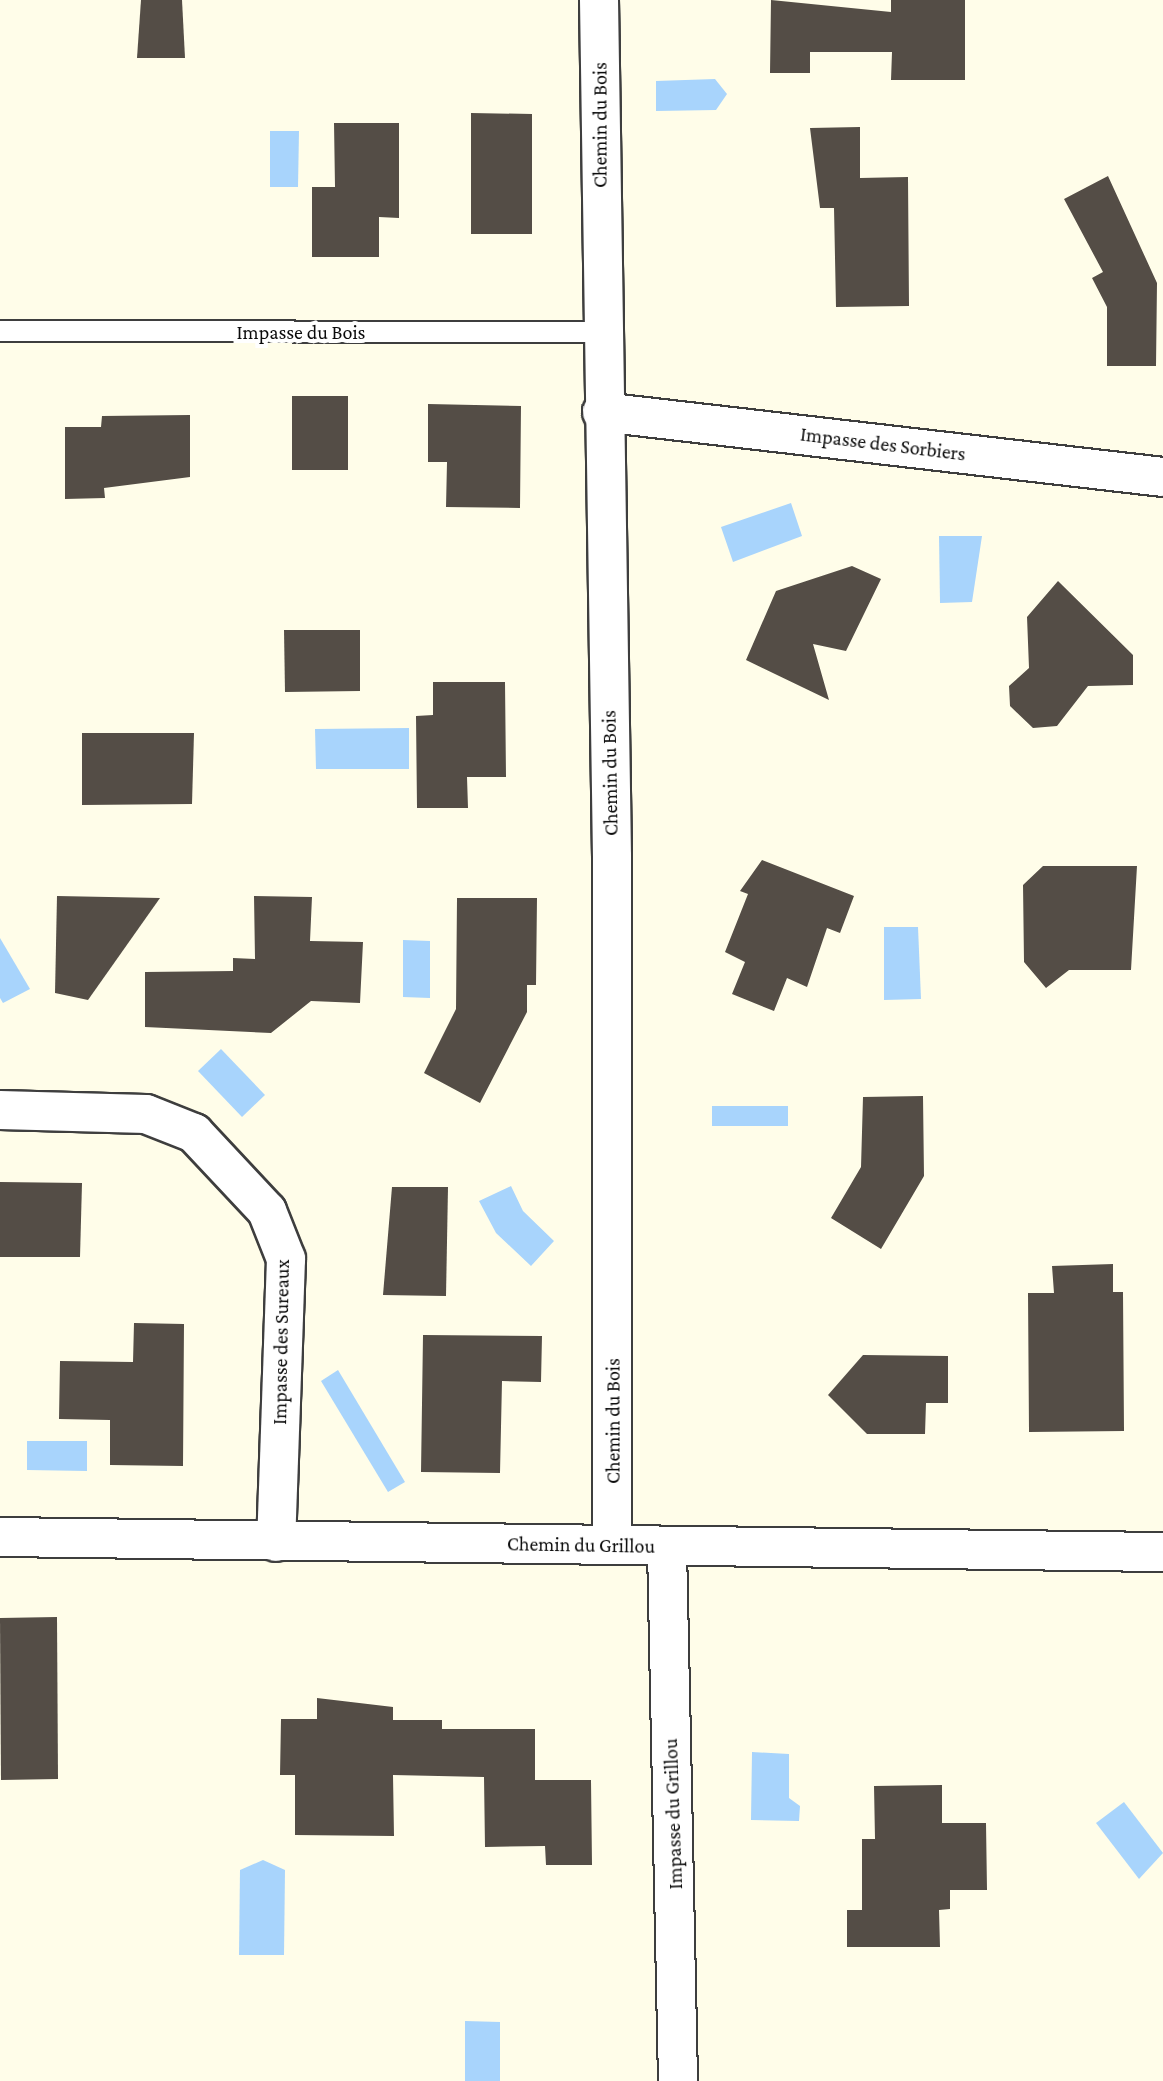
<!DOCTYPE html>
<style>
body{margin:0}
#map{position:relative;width:1163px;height:2081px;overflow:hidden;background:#fffde9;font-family:"Crimson Pro",serif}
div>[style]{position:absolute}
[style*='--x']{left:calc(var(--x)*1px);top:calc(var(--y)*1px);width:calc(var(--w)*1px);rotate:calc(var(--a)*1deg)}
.water>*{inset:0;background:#a8d4fc}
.building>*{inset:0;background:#544d46}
.roads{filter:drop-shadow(2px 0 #3e3e3e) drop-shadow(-2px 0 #3e3e3e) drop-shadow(0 2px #3e3e3e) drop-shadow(0 -2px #3e3e3e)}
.lane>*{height:20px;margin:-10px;padding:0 10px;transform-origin:10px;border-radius:10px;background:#fff}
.street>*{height:38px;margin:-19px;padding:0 19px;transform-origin:19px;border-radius:19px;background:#fff}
span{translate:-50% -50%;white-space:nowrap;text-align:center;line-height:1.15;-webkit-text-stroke:8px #fff;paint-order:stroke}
.street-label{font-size:20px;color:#0b0b0b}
</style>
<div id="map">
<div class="water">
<i style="clip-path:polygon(715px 79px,727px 94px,716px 110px,656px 111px,656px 81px)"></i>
<i style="clip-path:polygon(270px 131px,299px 131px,298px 187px,270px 187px)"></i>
<i style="clip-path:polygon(791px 503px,802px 536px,733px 562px,721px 527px)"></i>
<i style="clip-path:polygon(939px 536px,982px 536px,972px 602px,940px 603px)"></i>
<i style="clip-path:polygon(409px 728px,409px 769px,316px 769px,315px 729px)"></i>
<i style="clip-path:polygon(884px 927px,918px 927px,921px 999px,884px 1000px)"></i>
<i style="clip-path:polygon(0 938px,30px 989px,3px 1003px,0 998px)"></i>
<i style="clip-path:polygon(403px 940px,430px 941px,430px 998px,403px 997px)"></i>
<i style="clip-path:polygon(221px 1049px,265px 1095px,242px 1117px,198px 1071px)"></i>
<i style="clip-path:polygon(712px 1106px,788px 1106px,788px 1126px,712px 1126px)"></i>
<i style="clip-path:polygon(511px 1186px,523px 1211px,554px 1241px,531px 1266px,496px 1233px,479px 1201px)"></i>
<i style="clip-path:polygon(338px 1370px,405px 1482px,388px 1492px,321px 1381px)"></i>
<i style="clip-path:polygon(27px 1441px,87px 1441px,87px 1471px,27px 1470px)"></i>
<i style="clip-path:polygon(752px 1752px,789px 1754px,789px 1798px,800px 1806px,799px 1821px,751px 1820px)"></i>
<i style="clip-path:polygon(1124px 1802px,1163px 1853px,1139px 1879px,1096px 1823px)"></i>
<i style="clip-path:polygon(263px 1860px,285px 1870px,284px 1955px,239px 1955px,240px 1870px)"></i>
<i style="clip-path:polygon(465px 2021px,500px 2022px,500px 2081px,465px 2081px)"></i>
</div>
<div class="building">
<i style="clip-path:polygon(141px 0,182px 0,185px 58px,137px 58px)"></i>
<i style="clip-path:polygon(771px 0,891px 12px,891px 0,965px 0,965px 80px,891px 80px,892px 52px,810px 52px,810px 73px,770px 73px)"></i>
<i style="clip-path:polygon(471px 113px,532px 114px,532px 234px,471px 234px)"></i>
<i style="clip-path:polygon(334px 123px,399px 123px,399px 218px,379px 217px,379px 257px,312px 257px,312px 187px,335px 187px)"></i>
<i style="clip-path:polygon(860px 127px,860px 178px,908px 177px,909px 306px,836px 307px,834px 208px,820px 208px,810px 128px)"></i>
<i style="clip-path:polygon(1108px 176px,1157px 283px,1156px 366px,1107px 366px,1107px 307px,1092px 278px,1103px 272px,1064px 199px)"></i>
<i style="clip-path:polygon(292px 396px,348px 396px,348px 470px,292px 470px)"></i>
<i style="clip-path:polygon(428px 404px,521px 406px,520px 508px,446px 507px,447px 462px,428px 462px)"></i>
<i style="clip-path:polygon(190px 415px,190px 477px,104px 488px,105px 498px,65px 499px,65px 427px,101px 427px,102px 416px)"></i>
<i style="clip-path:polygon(852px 566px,881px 579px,846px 651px,813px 644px,829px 700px,746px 660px,776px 591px)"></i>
<i style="clip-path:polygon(1058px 581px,1133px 655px,1133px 685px,1088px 686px,1057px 726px,1033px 728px,1010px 706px,1009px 686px,1029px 668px,1027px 617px)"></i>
<i style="clip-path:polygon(284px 630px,360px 630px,360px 691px,285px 692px)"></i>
<i style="clip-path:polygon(433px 682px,505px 682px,506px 777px,467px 777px,468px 808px,417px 808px,416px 716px,433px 715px)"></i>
<i style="clip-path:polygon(82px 733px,194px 733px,192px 804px,82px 805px)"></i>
<i style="clip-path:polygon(762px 860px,854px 896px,840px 933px,827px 928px,807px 987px,787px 978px,774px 1011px,732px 994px,745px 962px,725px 952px,748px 894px,740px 891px)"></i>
<i style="clip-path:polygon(1043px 866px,1137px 866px,1131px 970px,1069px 970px,1046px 988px,1024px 962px,1023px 885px)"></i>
<i style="clip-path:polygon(57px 896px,160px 898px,88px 1000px,55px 993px)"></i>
<i style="clip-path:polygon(254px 896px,312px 897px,310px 941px,363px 942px,360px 1003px,311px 1001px,271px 1033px,145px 1027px,145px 972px,233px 971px,233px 958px,255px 959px)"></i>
<i style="clip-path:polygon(457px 898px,537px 898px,536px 985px,527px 985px,527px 1012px,480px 1103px,424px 1073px,456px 1009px)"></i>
<i style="clip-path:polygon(923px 1096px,924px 1176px,881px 1249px,831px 1218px,861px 1167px,863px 1097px)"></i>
<i style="clip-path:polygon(0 1182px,82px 1183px,80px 1257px,0 1257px)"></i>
<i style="clip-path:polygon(392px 1187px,448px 1187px,446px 1296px,383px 1295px)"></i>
<i style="clip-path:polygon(1113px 1264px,1113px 1292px,1123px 1292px,1124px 1431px,1029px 1432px,1028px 1293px,1054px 1293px,1052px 1266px)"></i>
<i style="clip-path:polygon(134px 1323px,184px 1324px,183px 1466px,110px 1465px,110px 1420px,59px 1419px,60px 1361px,133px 1362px)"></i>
<i style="clip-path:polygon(423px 1335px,542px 1336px,541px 1382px,502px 1381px,500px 1473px,421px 1472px)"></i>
<i style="clip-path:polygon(863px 1355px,948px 1356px,948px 1403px,926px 1403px,925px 1434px,867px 1434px,828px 1395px)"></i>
<i style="clip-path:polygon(57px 1617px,58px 1779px,1px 1780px,0 1618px)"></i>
<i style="clip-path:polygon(317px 1698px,393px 1707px,393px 1720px,442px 1720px,442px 1729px,535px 1729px,535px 1780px,591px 1780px,592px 1865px,546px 1865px,545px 1846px,485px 1847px,484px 1777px,393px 1775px,394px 1836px,295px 1835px,295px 1775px,280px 1775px,281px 1719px,317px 1719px)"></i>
<i style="clip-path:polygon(942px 1785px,942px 1823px,986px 1823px,987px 1890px,950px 1890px,950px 1909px,939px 1910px,940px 1947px,847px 1947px,847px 1910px,862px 1910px,862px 1839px,875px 1839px,874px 1786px)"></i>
</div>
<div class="roads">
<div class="lane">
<i style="--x:0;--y:331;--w:601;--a:0.1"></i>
</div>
<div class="street">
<i style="--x:599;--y:0;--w:857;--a:89.13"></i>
<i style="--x:612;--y:857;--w:688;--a:90"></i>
<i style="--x:602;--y:412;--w:565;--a:6.61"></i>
<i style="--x:0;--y:1110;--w:146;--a:1.6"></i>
<i style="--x:146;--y:1114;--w:52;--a:21.6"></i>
<i style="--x:194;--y:1133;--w:107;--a:46.9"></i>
<i style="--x:267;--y:1211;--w:52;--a:68.4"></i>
<i style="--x:286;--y:1259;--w:283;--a:92"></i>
<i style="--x:0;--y:1537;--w:1163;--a:0.74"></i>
<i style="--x:667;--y:1547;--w:534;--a:88.82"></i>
</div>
</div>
<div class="street-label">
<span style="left:600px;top:125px;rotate:-90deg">Chemin du Bois</span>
<span style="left:301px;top:332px">Impasse du Bois</span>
<span style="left:883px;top:444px;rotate:7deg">Impasse des Sorbiers</span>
<span style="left:610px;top:773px;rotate:-91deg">Chemin du Bois</span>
<span style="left:281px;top:1342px;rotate:-89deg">Impasse des Sureaux</span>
<span style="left:613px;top:1421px;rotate:-90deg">Chemin du Bois</span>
<span style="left:581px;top:1545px;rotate:1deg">Chemin du Grillou</span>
<span style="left:673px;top:1814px;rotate:-92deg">Impasse du Grillou</span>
</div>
</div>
